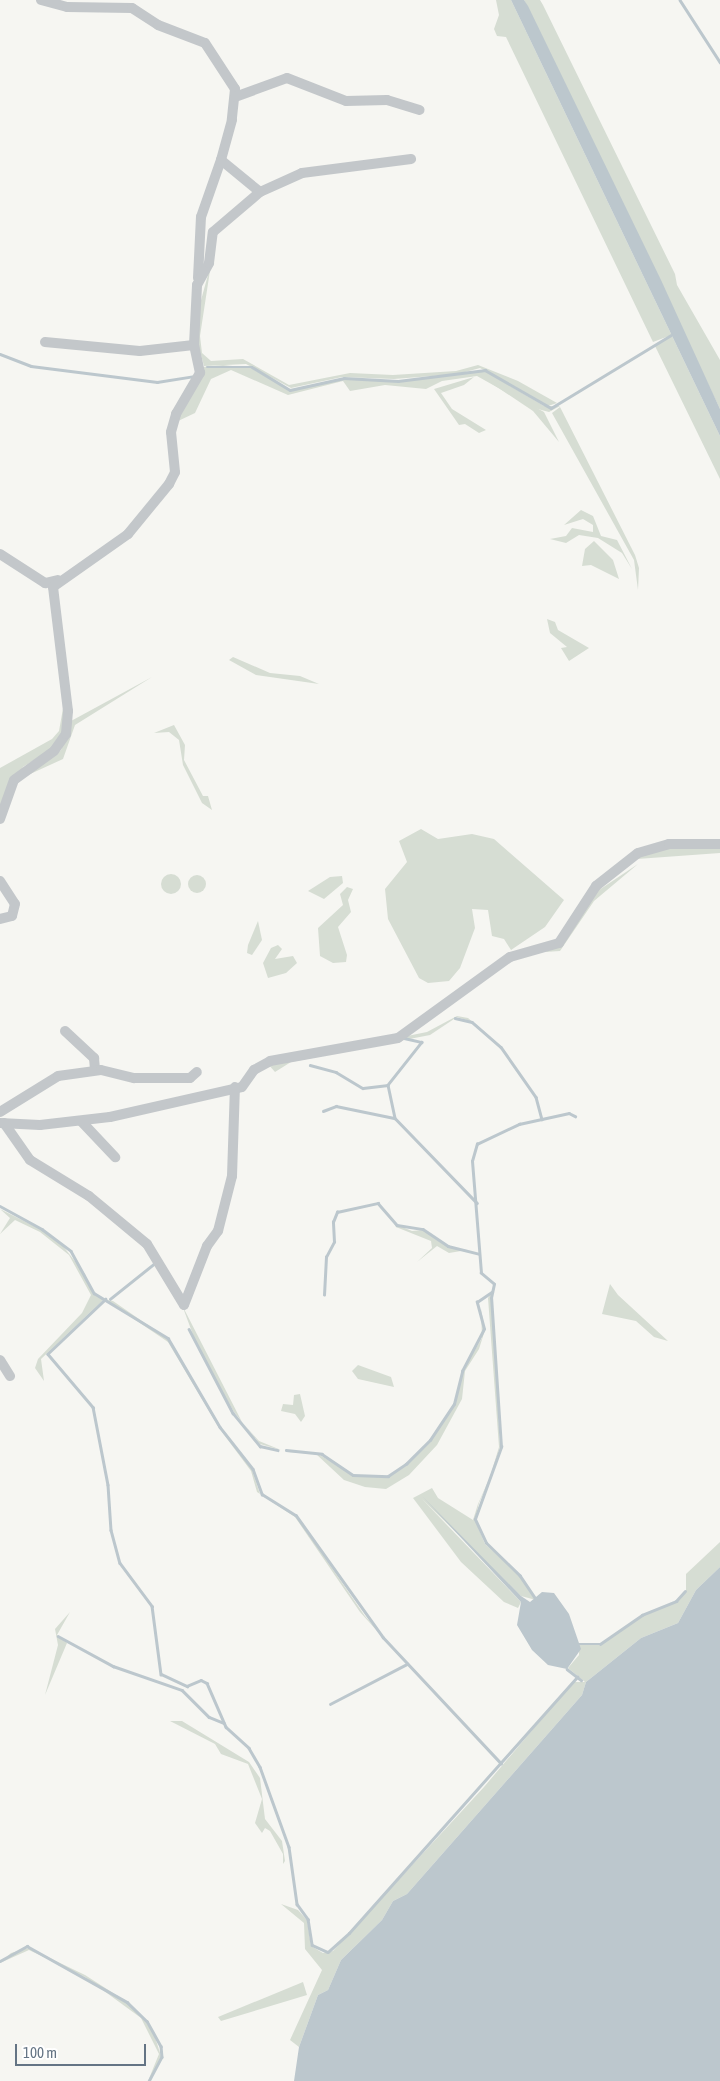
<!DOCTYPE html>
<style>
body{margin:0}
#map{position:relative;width:720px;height:2081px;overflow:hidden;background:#f6f6f2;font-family:"Asap Condensed",sans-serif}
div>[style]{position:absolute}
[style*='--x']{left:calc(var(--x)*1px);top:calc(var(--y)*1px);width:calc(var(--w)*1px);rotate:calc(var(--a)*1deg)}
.green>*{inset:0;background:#d6ddd3}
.round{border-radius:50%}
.water>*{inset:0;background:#bcc7cd}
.stream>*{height:2.5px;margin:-1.25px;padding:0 1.25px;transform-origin:1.25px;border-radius:1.25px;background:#bcc7cd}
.street>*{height:10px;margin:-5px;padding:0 5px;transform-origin:5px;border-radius:5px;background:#c3c7ca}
span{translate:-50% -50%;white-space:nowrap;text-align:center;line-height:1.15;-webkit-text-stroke:5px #fff;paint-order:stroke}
.scale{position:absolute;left:15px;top:2044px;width:131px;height:22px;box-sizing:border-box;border:2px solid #647484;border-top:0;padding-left:6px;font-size:15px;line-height:18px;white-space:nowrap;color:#647484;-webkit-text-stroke:4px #fff;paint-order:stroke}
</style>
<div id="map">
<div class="green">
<i style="clip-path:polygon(496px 0,511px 0,720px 436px,720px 479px,655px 346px,669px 336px,653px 342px,506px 37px,497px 36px,494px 29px,499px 15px)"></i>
<i style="clip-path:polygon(524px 0,540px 0,543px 5px,675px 274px,677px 285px,720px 360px,720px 409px)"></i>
<i style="clip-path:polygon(211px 264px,200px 336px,202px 353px,211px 361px,243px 359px,289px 385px,350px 373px,393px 375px,456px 371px,478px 365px,518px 381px,557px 403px,548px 406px,480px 368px,458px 374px,394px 379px,342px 377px,291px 388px,246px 364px,204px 366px,197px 340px,198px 311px)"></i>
<i style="clip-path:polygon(223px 365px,251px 368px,291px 391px,345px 378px,399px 381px,485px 371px,544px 406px,560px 406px,549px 412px,534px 408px,477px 376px,442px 381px,426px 389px,385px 385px,350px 391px,343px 381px,288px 395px,231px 370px,211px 379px,195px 413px,176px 422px,203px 367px)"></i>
<i style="clip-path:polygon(474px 377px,464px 385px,441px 393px,452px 409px,486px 430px,479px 433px,465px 424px,459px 425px,434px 389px)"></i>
<i style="clip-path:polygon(488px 381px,544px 412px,559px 442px,533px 411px)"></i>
<i style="clip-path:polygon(560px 407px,635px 555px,639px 568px,638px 590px,634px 560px,552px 413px)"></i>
<i style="clip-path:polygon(581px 510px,593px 516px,601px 536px,617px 540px,632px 569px,622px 553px,598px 538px,579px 535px,566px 543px,550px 539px,566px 536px,572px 528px,593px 532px,593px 525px,583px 519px,564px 525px)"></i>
<i style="clip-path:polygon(594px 541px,613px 560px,619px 579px,591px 565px,582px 566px,585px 549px)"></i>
<i style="clip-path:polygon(547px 619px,555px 622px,558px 630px,589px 648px,569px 661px,561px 648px,567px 647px,550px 633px)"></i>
<i style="clip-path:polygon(233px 657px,270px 673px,300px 676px,319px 684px,256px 675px,229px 660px)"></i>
<i style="clip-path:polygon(152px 677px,75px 725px,63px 759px,28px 775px,61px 750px,71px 721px)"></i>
<i style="clip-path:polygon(65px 697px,67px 720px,56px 746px,23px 767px,0 816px,0 768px,52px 739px,59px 731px)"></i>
<i style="clip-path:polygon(174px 725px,185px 745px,184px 760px,203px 796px,208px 796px,212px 810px,202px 803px,183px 765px,179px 740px,169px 732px,154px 733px)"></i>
<i style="clip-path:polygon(421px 829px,438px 839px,472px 834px,494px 839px,564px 900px,545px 927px,511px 950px,504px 939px,492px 936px,488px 910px,472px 909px,475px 928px,460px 968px,449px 981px,428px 983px,419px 978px,388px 919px,385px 889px,407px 862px,399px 841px)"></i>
<i style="clip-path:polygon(720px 847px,720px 853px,637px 859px,656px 849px)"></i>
<i style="clip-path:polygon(638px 864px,594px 901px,560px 951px,545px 952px,560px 945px,596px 892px)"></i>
<i class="round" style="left:161px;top:874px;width:20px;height:20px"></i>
<i class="round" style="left:188px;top:875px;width:18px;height:18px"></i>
<i style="clip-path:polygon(342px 876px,343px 883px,324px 899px,308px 891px,330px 877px)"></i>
<i style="clip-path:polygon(347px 887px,353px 889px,348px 900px,351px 912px,338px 927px,347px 955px,346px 962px,333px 963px,320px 956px,318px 928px,343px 905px,340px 894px)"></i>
<i style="clip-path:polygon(258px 921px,262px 940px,252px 955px,247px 953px,248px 945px)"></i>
<i style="clip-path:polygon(278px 945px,282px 949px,275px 959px,293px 956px,297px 963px,286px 973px,268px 978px,263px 963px,271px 948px)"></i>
<i style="clip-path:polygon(457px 1016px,468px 1018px,504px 1049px,473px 1022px,457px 1017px,430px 1035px,291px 1062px,275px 1072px,268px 1064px,427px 1032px)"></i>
<i style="clip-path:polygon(0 1209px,42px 1230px,63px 1246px,85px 1274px,93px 1294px,104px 1299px,41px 1359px,44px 1381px,35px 1368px,38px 1359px,82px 1313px,91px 1295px,69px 1255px,40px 1232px,15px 1220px,0 1234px,10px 1218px)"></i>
<i style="clip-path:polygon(391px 1218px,397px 1225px,412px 1231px,423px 1230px,448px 1247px,467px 1250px,449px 1253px,437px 1246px,417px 1262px,432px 1248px,431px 1241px,396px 1227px)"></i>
<i style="clip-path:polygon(610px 1284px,618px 1295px,668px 1341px,654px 1337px,636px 1321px,602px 1314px)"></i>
<i style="clip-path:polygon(492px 1292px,500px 1447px,491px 1476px,479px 1503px,475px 1520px,485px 1544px,520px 1576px,536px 1600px,521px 1596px,422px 1499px,521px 1602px,518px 1608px,504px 1602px,461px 1562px,413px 1498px,432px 1488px,438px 1498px,473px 1520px,478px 1504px,490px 1477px,499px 1447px,488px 1298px)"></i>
<i style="clip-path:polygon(106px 1300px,113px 1301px,168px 1339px,220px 1427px,252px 1470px,260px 1494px,296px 1516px,365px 1616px,406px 1663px,360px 1612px,295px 1517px,257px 1492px,251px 1471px,219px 1428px,168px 1342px)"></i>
<i style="clip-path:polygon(182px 1305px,242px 1422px,259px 1441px,281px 1450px,260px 1444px,234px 1412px,199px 1351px)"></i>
<i style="clip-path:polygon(481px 1309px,485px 1330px,479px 1349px,465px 1371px,462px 1399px,437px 1445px,409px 1475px,386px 1489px,365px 1487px,344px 1480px,316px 1454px,288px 1452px,315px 1452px,354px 1476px,387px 1477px,406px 1465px,431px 1440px,454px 1404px,463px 1370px,482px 1338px)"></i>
<i style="clip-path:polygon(358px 1365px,391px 1377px,394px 1387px,358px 1379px,352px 1371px)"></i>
<i style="clip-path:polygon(300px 1394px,305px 1416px,301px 1422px,295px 1414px,281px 1411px,283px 1404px,293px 1405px,294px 1395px)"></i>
<i style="clip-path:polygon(720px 1542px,720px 1567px,696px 1590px,678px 1623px,641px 1638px,586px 1682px,582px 1695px,407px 1894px,393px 1901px,382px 1920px,341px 1960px,328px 1990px,318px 1995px,299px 2047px,290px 2040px,322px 1970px,305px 1949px,304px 1923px,281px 1904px,298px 1910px,307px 1920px,311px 1946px,323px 1953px,333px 1951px,484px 1787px,573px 1682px,585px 1682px,568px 1668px,579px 1655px,579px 1644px,600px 1644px,642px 1615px,676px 1602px,686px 1591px,686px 1574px)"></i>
<i style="clip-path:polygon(70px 1612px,57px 1635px,67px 1643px,45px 1695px,58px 1645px,55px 1629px)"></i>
<i style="clip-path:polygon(170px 1721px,182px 1721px,249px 1762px,260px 1778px,265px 1819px,282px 1841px,285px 1861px,283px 1864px,283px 1854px,270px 1831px,265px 1828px,262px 1833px,255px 1823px,262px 1799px,248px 1764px,221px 1754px,215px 1744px)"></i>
<i style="clip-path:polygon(29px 1948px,85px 1975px,124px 2000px,143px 2018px,154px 2034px,161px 2056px,159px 2065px,148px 2081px,159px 2054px,141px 2018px,85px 1977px,29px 1950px,0 1963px,11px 1953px)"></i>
<i style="clip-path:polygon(303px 1982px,307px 1995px,221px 2021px,218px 2017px)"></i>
</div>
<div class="water">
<i style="clip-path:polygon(511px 0,524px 0,528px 6px,661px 280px,720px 409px,720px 436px)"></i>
<i style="clip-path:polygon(422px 1496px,521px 1596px,530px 1602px,542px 1592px,554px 1593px,569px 1614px,581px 1649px,567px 1669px,548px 1665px,532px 1650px,517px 1625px,521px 1602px)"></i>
<i style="clip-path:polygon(720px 1567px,720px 2081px,294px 2081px,299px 2047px,318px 1995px,328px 1990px,341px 1960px,382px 1920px,393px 1901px,407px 1894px,582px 1695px,586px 1682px,641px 1638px,678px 1623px,696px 1590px)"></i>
</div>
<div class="stream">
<i style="--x:680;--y:0;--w:74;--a:57.2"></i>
<i style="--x:0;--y:354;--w:33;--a:21"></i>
<i style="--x:31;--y:366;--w:127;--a:7.2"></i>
<i style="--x:157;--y:382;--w:37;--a:-9"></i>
<i style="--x:207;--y:367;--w:45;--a:0"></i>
<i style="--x:252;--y:367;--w:44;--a:31.2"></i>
<i style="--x:290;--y:390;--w:55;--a:-12.5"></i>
<i style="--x:344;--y:378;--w:54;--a:3.2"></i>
<i style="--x:398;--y:381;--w:88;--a:-7.2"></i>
<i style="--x:485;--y:370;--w:76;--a:29.9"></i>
<i style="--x:551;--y:408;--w:140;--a:-31.3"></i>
<i style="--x:455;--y:1018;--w:17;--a:13"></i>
<i style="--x:472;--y:1022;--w:38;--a:41"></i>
<i style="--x:501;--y:1047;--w:61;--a:55"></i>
<i style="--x:536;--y:1097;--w:23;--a:75"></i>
<i style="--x:404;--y:1038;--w:18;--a:13"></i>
<i style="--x:422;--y:1042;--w:55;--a:128.3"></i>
<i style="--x:388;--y:1085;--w:34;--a:78"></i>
<i style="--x:395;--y:1118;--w:118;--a:46"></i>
<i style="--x:310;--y:1065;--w:27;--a:15"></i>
<i style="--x:336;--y:1072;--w:31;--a:31"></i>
<i style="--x:363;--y:1088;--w:25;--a:-7"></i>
<i style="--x:323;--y:1111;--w:14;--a:-21"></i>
<i style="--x:336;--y:1106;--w:59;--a:11.7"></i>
<i style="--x:0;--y:1206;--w:48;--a:28.7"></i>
<i style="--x:42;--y:1229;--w:36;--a:37"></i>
<i style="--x:71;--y:1251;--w:48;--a:61.3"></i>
<i style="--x:94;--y:1293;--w:87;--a:31.3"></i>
<i style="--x:168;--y:1338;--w:103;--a:59.7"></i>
<i style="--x:220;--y:1427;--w:53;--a:51.8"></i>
<i style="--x:253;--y:1469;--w:27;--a:70"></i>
<i style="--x:262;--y:1494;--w:40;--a:32"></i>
<i style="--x:296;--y:1515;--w:150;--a:54.5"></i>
<i style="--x:383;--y:1637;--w:173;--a:46.9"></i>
<i style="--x:324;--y:1295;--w:38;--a:-87"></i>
<i style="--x:326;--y:1257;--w:17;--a:-62"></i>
<i style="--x:334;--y:1242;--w:20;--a:-93"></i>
<i style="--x:333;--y:1222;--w:11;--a:-68"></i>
<i style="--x:337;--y:1212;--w:42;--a:-12.4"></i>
<i style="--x:378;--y:1203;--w:29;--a:49"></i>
<i style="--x:397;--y:1225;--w:26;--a:9"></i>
<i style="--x:423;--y:1229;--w:30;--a:34"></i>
<i style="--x:448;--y:1246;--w:32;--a:14"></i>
<i style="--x:106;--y:1299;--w:80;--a:136.5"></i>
<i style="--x:48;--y:1354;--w:70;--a:49.7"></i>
<i style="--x:93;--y:1407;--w:79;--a:79.1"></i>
<i style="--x:108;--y:1485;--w:45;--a:86.2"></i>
<i style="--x:111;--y:1530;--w:34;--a:75"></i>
<i style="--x:120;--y:1563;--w:54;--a:53.3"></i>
<i style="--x:152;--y:1606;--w:69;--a:82.5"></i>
<i style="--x:161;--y:1674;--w:29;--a:25"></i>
<i style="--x:187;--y:1686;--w:15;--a:-23"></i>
<i style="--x:201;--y:1680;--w:7;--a:27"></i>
<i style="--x:207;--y:1683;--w:48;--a:66.6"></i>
<i style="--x:226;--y:1727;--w:31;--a:42"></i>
<i style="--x:249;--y:1748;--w:22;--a:60"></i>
<i style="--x:260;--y:1767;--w:85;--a:70.1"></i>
<i style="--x:289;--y:1847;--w:58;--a:82"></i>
<i style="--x:297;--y:1904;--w:19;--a:54"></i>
<i style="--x:308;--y:1919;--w:26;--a:81"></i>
<i style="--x:312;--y:1945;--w:17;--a:24"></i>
<i style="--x:328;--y:1952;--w:28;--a:-42"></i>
<i style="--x:349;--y:1933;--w:343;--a:-48.3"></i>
<i style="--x:110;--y:1299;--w:58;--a:-38.7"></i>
<i style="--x:189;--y:1329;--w:95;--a:62.4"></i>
<i style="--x:233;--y:1413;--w:43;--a:50.7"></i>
<i style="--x:260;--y:1446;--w:18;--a:13"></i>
<i style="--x:286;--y:1450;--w:36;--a:6"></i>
<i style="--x:322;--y:1454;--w:37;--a:34"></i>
<i style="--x:353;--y:1475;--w:35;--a:2"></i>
<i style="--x:388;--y:1476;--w:22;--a:-34"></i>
<i style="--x:406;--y:1464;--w:34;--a:-45"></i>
<i style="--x:430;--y:1440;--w:43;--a:-56.3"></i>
<i style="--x:454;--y:1404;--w:34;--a:-76"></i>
<i style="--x:462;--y:1371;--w:47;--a:-62.4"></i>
<i style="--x:484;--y:1329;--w:28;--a:-105"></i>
<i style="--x:477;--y:1302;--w:18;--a:-34"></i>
<i style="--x:536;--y:1600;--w:29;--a:-124"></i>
<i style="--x:520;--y:1576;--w:47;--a:-135.9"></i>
<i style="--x:486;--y:1543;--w:26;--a:-115"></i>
<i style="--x:475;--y:1519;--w:77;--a:-70.1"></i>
<i style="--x:501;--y:1447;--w:149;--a:-93.8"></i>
<i style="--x:491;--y:1298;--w:14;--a:-78"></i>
<i style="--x:494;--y:1284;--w:17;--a:-140"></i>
<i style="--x:481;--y:1273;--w:112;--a:-94.6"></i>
<i style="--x:472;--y:1161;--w:18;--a:-74"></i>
<i style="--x:477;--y:1144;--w:47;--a:-25.5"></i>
<i style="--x:519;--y:1124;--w:51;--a:-12.4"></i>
<i style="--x:569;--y:1113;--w:7;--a:27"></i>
<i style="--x:58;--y:1636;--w:63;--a:28.6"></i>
<i style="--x:113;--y:1666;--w:73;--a:19.2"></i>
<i style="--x:182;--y:1690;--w:38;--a:45"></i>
<i style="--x:209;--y:1717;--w:16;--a:22"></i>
<i style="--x:579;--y:1644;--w:21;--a:0"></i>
<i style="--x:600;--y:1644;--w:51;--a:-34.6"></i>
<i style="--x:642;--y:1615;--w:37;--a:-22"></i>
<i style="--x:676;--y:1601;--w:13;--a:-48"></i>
<i style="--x:567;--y:1669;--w:18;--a:38"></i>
<i style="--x:330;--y:1704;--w:87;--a:-27.5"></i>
<i style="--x:0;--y:1961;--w:31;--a:-29"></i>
<i style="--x:27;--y:1946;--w:115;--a:29.2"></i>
<i style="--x:127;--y:2002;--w:28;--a:44"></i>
<i style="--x:147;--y:2021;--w:29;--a:61"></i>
<i style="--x:161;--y:2046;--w:11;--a:85"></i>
<i style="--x:162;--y:2057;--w:27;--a:118"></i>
</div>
<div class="street">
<i style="--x:41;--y:0;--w:27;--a:15"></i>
<i style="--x:67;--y:7;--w:65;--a:0.9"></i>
<i style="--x:132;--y:8;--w:31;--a:33"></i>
<i style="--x:158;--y:25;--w:50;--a:21"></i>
<i style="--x:205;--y:43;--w:55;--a:56.9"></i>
<i style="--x:235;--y:89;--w:31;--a:96"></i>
<i style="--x:232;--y:120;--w:41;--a:105.4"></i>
<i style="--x:221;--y:160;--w:50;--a:39.4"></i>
<i style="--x:260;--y:192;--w:46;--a:-24.3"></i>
<i style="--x:302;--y:173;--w:110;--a:-7.3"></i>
<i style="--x:235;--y:97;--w:55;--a:-20.1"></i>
<i style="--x:287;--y:78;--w:63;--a:21.3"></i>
<i style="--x:346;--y:101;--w:41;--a:-1.4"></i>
<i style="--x:387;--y:100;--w:34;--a:17"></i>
<i style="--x:198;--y:278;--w:61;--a:-87.2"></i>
<i style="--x:201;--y:217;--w:60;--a:-70.7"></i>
<i style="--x:45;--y:342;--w:95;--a:5.4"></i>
<i style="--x:140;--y:351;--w:54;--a:-6.3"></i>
<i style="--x:0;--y:554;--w:54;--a:32.8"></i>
<i style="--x:45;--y:583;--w:13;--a:-13"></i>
<i style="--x:0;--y:819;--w:41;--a:-70.3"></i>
<i style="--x:14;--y:780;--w:49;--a:-35.9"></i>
<i style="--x:54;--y:751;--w:21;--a:-55"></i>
<i style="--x:66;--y:734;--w:23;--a:-85"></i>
<i style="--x:68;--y:711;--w:125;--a:-96.9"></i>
<i style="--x:53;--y:587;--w:92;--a:-35.2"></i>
<i style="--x:128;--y:534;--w:65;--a:-50.6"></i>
<i style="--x:169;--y:484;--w:13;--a:-63"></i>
<i style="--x:175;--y:472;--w:40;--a:-95.7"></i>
<i style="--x:171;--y:432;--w:19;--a:-74"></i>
<i style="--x:176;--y:414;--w:48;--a:-59.7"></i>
<i style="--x:200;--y:373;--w:29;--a:-102"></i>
<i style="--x:194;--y:345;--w:60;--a:-87.1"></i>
<i style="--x:197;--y:285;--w:25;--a:-61"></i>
<i style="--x:209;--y:263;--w:31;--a:-83"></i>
<i style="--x:213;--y:232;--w:62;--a:-40.4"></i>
<i style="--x:0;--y:881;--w:27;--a:57"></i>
<i style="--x:15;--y:904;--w:12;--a:104"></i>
<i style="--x:12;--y:916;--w:12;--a:166"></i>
<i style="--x:65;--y:1031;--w:40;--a:43"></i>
<i style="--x:94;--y:1058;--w:12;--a:85"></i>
<i style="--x:0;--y:1112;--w:68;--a:-31.8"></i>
<i style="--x:58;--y:1076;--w:43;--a:-7.9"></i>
<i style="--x:101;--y:1070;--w:34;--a:14"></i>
<i style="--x:134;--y:1078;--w:56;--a:0"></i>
<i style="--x:190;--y:1078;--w:9;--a:-41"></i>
<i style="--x:81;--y:1121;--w:50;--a:46.6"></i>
<i style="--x:0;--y:1123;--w:40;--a:2.9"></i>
<i style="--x:40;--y:1125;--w:70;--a:-6.5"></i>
<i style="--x:110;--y:1117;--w:135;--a:-12.8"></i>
<i style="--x:242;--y:1087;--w:21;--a:-55"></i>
<i style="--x:254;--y:1070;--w:18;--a:-29"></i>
<i style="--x:270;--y:1061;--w:130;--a:-10.2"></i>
<i style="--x:398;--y:1038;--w:138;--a:-35.9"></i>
<i style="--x:510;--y:957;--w:51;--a:-15.9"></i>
<i style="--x:559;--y:943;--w:68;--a:-57"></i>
<i style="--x:596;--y:886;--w:53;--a:-38.2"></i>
<i style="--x:638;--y:853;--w:32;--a:-16"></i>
<i style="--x:669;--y:844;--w:51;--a:0"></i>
<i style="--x:4;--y:1123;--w:45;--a:54.9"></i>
<i style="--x:30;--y:1160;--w:69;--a:31.4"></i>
<i style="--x:89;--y:1196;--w:75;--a:39.6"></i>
<i style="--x:147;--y:1244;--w:71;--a:58.8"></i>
<i style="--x:184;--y:1305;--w:63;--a:-68.7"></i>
<i style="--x:207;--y:1246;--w:19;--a:-54"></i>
<i style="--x:218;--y:1231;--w:57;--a:-75.7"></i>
<i style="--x:232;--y:1176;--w:89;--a:-88.1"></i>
<i style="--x:0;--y:1360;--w:19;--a:58"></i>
</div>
<div class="scale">100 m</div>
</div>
